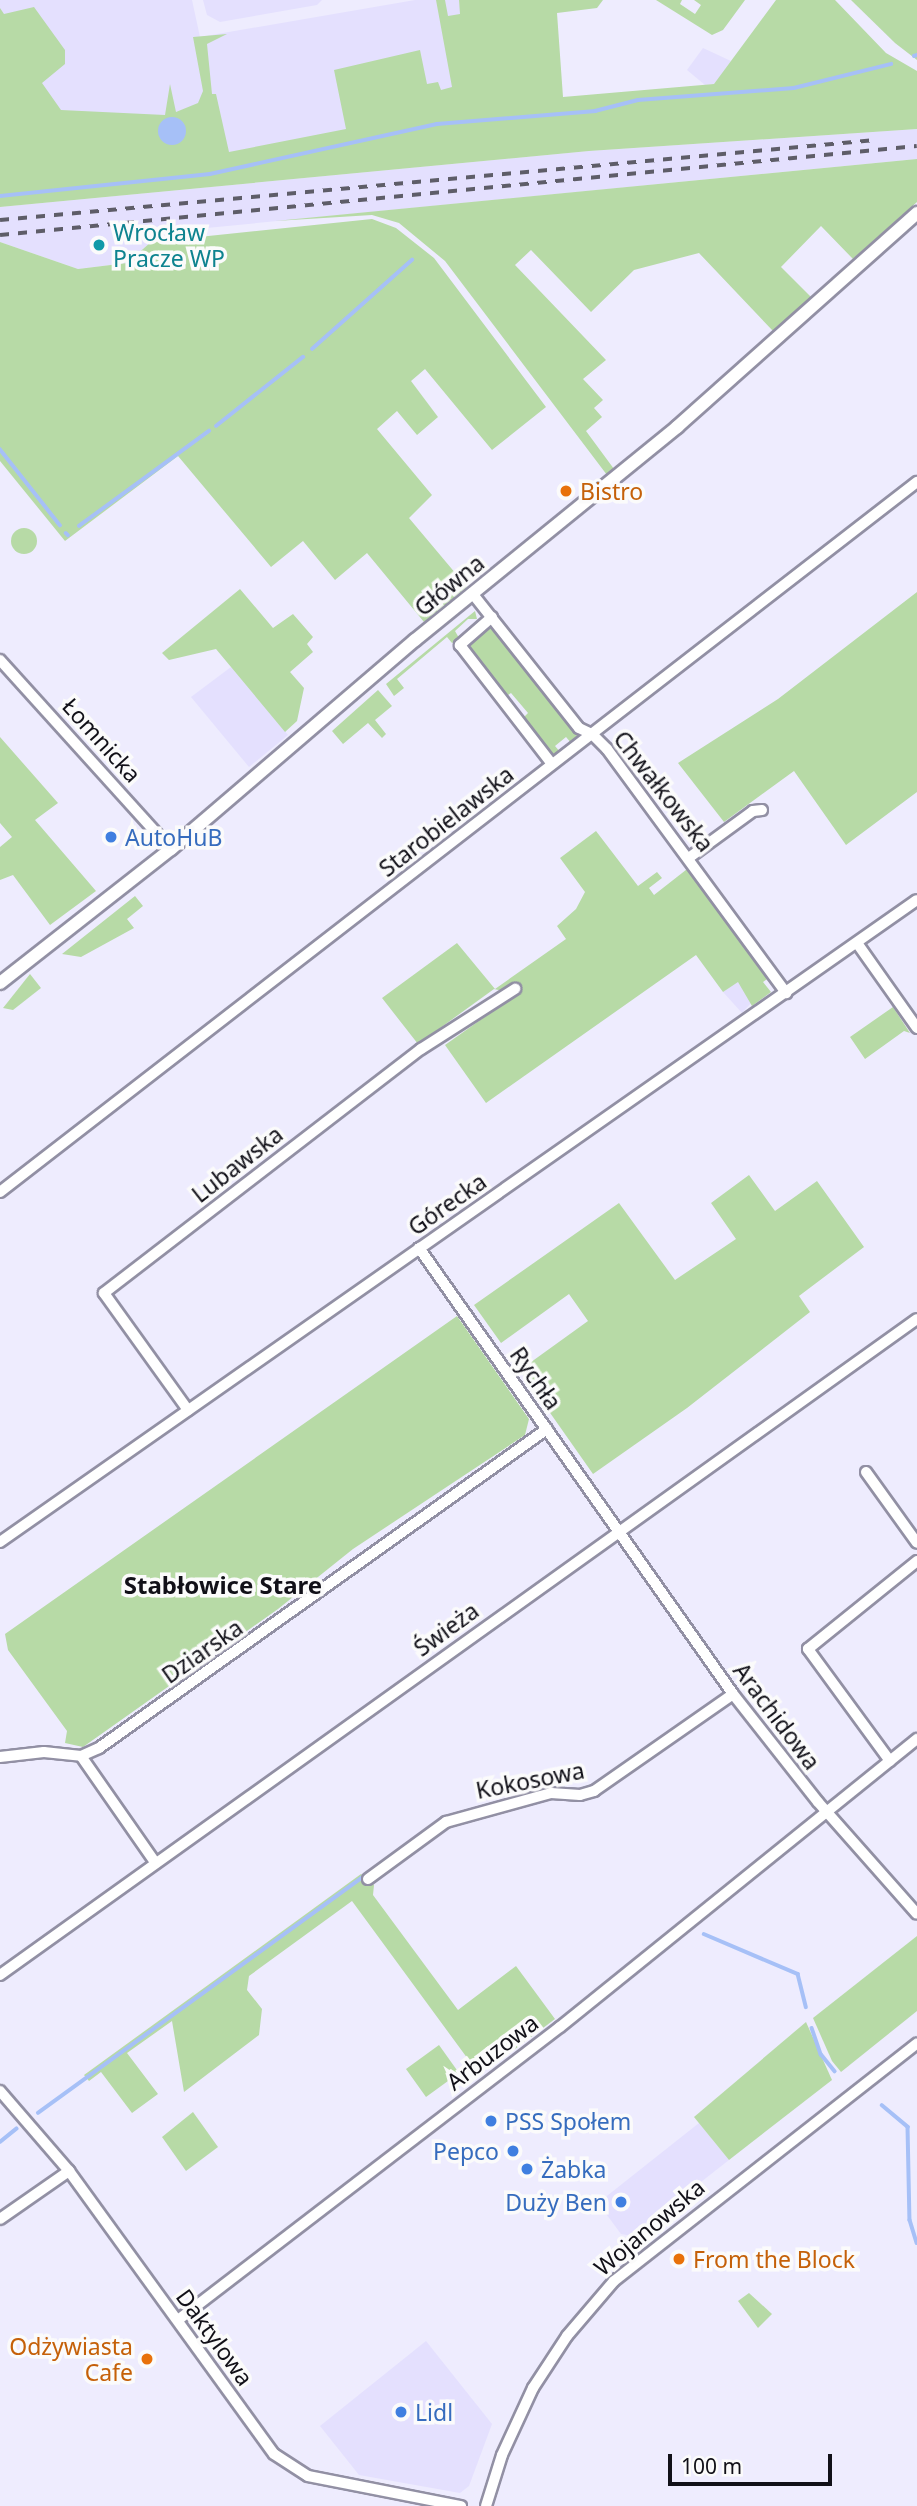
<!DOCTYPE html>
<meta charset="utf-8">
<style>
body{margin:0}
#map{position:relative;width:917px;height:2506px;overflow:hidden;background:#eeecfe;font-family:"Noto Sans",sans-serif}
div>[style]{position:absolute}
[style*='--x']{left:calc(var(--x)*1px);top:calc(var(--y)*1px);width:calc(var(--w)*1px);rotate:calc(var(--a)*1deg)}
.built>*{inset:0;background:#e4e0fe}
.green>*{inset:0;background:#b7daa6}
.round{border-radius:50%}
.water>*{inset:0;background:#a6c0f7}
.stream>*{height:3.5px;margin:-1.75px;padding:0 1.75px;transform-origin:1.75px;border-radius:1.75px;background:#a6c0f7}
.roads{filter:drop-shadow(2px 0 #9290a4) drop-shadow(-2px 0 #9290a4) drop-shadow(0 2px #9290a4) drop-shadow(0 -2px #9290a4)}
.minor>*{height:10px;margin:-5px;padding:0 5px;transform-origin:5px;border-radius:5px;background:#fff}
.tertiary>*{height:12px;margin:-6px;padding:0 6px;transform-origin:6px;border-radius:6px;background:#fff}
.rail>*{height:3.5px;margin-top:-1.75px;transform-origin:0;background:repeating-linear-gradient(90deg,#5e5d68 0 9px,transparent 0 18px)}
.dots>*{width:19px;height:19px;translate:-50% -50%;box-sizing:border-box;border:4px solid #fbfbfb;border-radius:50%}
span{translate:-50% -50%;white-space:nowrap;text-align:center;line-height:1.15;-webkit-text-stroke:7px #fbfbfb;paint-order:stroke}
.culture-label{font-size:23px;color:#0d838f}
.left{translate:0 -50%;text-align:left}
.food-label{font-size:23px;color:#c56008}
.right{translate:-100% -50%;text-align:right}
.street-label{font-size:23px;color:#111018}
.shop-label{font-size:23px;color:#366cbe}
.neighbourhood-label{font-size:24px;color:#111018;font-weight:700}
.scale{position:absolute;left:668px;top:2454px;width:164px;height:32px;box-sizing:border-box;border:4px solid #111018;border-top:0;padding-left:9px;font-size:21px;line-height:24px;white-space:nowrap;color:#111018;-webkit-text-stroke:5px #fbfbfb;paint-order:stroke}
</style>
<div id="map">
<div class="built">
<i style="clip-path:polygon(0 0,192px 0,200px 37px,415px 0,459px 0,461px 14px,448px 17px,468px 108px,289px 148px,103px 175px,0 55px)"></i>
<i style="clip-path:polygon(203px 0,322px 0,317px 5px,220px 22px,207px 15px)"></i>
<i style="clip-path:polygon(703px 48px,731px 61px,715px 84px,705px 85px,687px 70px)"></i>
<i style="clip-path:polygon(917px 129px,917px 159px,165px 232px,165px 240px,151px 242px,127px 263px,78px 269px,0 242px,0 207px,589px 151px)"></i>
<i style="clip-path:polygon(231px 667px,288px 735px,249px 767px,191px 697px)"></i>
<i style="clip-path:polygon(738px 981px,752px 1002px,742px 1013px,723px 992px)"></i>
<i style="clip-path:polygon(699px 2123px,729px 2160px,632px 2236px,621px 2234px,598px 2203px)"></i>
<i style="clip-path:polygon(426px 2341px,492px 2424px,469px 2486px,460px 2493px,359px 2475px,320px 2426px)"></i>
</div>
<div class="green">
<i style="clip-path:polygon(436px 0,445px 0,448px 16px,460px 14px,459px 0,603px 0,597px 8px,557px 13px,563px 97px,714px 84px,776px 0,835px 0,886px 53px,917px 71px,917px 129px,589px 151px,0 207px,0 8px,4px 14px,34px 7px,65px 50px,65px 64px,42px 83px,61px 110px,165px 115px,170px 84px,176px 112px,198px 103px,203px 91px,193px 37px,227px 34px,207px 44px,212px 94px,216px 94px,229px 152px,346px 129px,334px 70px,420px 50px,427px 84px,438px 82px,441px 90px,452px 87px)"></i>
<i style="clip-path:polygon(656px 0,682px 0,680px 4px,695px 14px,701px 5px,694px 0,745px 0,723px 30px,712px 35px)"></i>
<i style="clip-path:polygon(851px 0,917px 0,917px 60px,895px 43px)"></i>
<i style="clip-path:polygon(917px 159px,917px 202px,853px 259px,821px 226px,781px 267px,811px 297px,773px 331px,699px 253px,634px 270px,591px 312px,531px 250px,515px 265px,606px 360px,583px 379px,603px 400px,594px 408px,602px 417px,586px 431px,614px 469px,607px 475px,445px 261px,399px 223px,372px 215px,275px 221px)"></i>
<i style="clip-path:polygon(372px 219px,396px 228px,434px 258px,546px 407px,492px 450px,425px 369px,411px 381px,438px 417px,417px 435px,397px 411px,377px 429px,432px 495px,409px 518px,467px 587px,424px 622px,367px 553px,335px 580px,303px 541px,271px 567px,178px 456px,65px 541px,0 461px,0 242px,78px 269px,127px 263px,151px 242px)"></i>
<i class="round" style="left:11px;top:528px;width:26px;height:26px"></i>
<i style="clip-path:polygon(240px 589px,273px 628px,293px 614px,313px 637px,307px 644px,313px 652px,290px 672px,304px 688px,297px 721px,285px 732px,216px 649px,169px 660px,162px 653px)"></i>
<i style="clip-path:polygon(917px 592px,917px 792px,846px 845px,794px 771px,724px 822px,678px 763px,778px 699px)"></i>
<i style="clip-path:polygon(475px 611px,477px 619px,468px 619px,455px 631px,459px 638px,452px 643px,447px 637px,397px 679px,404px 688px,394px 696px,386px 684px)"></i>
<i style="clip-path:polygon(491px 627px,579px 737px,572px 744px,566px 737px,555px 746px,561px 753px,555px 757px,550px 756px,522px 719px,528px 713px,511px 693px,505px 697px,470px 652px,471px 645px)"></i>
<i style="clip-path:polygon(378px 690px,392px 706px,375px 720px,386px 734px,382px 738px,368px 723px,343px 744px,332px 731px)"></i>
<i style="clip-path:polygon(0 737px,58px 803px,35px 820px,96px 891px,50px 925px,13px 875px,0 880px,0 847px,12px 837px,0 823px)"></i>
<i style="clip-path:polygon(596px 831px,638px 886px,657px 872px,662px 878px,649px 888px,654px 895px,691px 866px,770px 977px,763px 982px,771px 992px,752px 1006px,738px 982px,723px 992px,696px 955px,486px 1103px,445px 1045px,517px 994px,494px 989px,418px 1044px,382px 998px,457px 943px,495px 989px,566px 939px,557px 926px,576px 909px,585px 892px,560px 858px)"></i>
<i style="clip-path:polygon(135px 896px,143px 906px,127px 919px,134px 928px,81px 957px,62px 954px)"></i>
<i style="clip-path:polygon(30px 974px,41px 988px,13px 1010px,3px 1008px)"></i>
<i style="clip-path:polygon(893px 1007px,910px 1033px,904px 1031px,865px 1059px,850px 1037px)"></i>
<i style="clip-path:polygon(749px 1175px,775px 1211px,817px 1181px,864px 1247px,799px 1296px,810px 1312px,687px 1408px,593px 1474px,520px 1370px,588px 1321px,569px 1294px,501px 1343px,474px 1305px,619px 1203px,675px 1280px,736px 1239px,711px 1203px)"></i>
<i style="clip-path:polygon(457px 1316px,529px 1419px,525px 1435px,353px 1549px,278px 1609px,83px 1747px,65px 1743px,67px 1731px,8px 1650px,5px 1634px)"></i>
<i style="clip-path:polygon(361px 1874px,374px 1885px,373px 1895px,458px 2010px,516px 1966px,555px 2019px,491px 2067px,476px 2070px,352px 1901px,249px 1976px,247px 1990px,262px 2009px,259px 2035px,184px 2092px,172px 2021px,127px 2053px,158px 2094px,132px 2113px,101px 2072px,89px 2081px,84px 2075px)"></i>
<i style="clip-path:polygon(917px 1936px,917px 2011px,841px 2072px,832px 2061px,813px 2018px)"></i>
<i style="clip-path:polygon(806px 2022px,832px 2080px,729px 2160px,694px 2117px)"></i>
<i style="clip-path:polygon(439px 2045px,459px 2073px,426px 2097px,406px 2069px)"></i>
<i style="clip-path:polygon(193px 2112px,218px 2147px,186px 2171px,162px 2137px)"></i>
<i style="clip-path:polygon(749px 2293px,772px 2314px,758px 2328px,738px 2301px)"></i>
</div>
<div class="water">
<i class="round" style="left:158px;top:117px;width:28px;height:28px"></i>
</div>
<div class="stream">
<i style="--x:914;--y:56;--w:3;--a:-18"></i>
<i style="--x:0;--y:196;--w:211;--a:-6"></i>
<i style="--x:210;--y:174;--w:232;--a:-12.4"></i>
<i style="--x:437;--y:124;--w:159;--a:-4.7"></i>
<i style="--x:595;--y:111;--w:44;--a:-14.3"></i>
<i style="--x:638;--y:100;--w:156;--a:-4.4"></i>
<i style="--x:794;--y:88;--w:100;--a:-13.9"></i>
<i style="--x:312;--y:349;--w:134;--a:-41.7"></i>
<i style="--x:216;--y:426;--w:111;--a:-38.4"></i>
<i style="--x:0;--y:449;--w:97;--a:51.7"></i>
<i style="--x:79;--y:526;--w:161;--a:-36.2"></i>
<i style="--x:66;--y:533;--w:3;--a:45"></i>
<i style="--x:704;--y:1934;--w:102;--a:23.1"></i>
<i style="--x:798;--y:1974;--w:34;--a:76"></i>
<i style="--x:812;--y:2028;--w:28;--a:71"></i>
<i style="--x:821;--y:2054;--w:22;--a:51"></i>
<i style="--x:882;--y:2105;--w:34;--a:40"></i>
<i style="--x:908;--y:2127;--w:93;--a:88.8"></i>
<i style="--x:910;--y:2220;--w:24;--a:73"></i>
<i style="--x:38;--y:2113;--w:402;--a:-36"></i>
<i style="--x:0;--y:2142;--w:21;--a:-39"></i>
</div>
<div class="roads">
<div class="minor">
<i style="--x:472;--y:593;--w:172;--a:51.6"></i>
<i style="--x:579;--y:728;--w:14;--a:25"></i>
<i style="--x:592;--y:734;--w:21;--a:45"></i>
<i style="--x:607;--y:749;--w:303;--a:53.7"></i>
<i style="--x:492;--y:617;--w:43;--a:138.8"></i>
<i style="--x:460;--y:645;--w:150;--a:52.3"></i>
<i style="--x:0;--y:660;--w:255;--a:47.9"></i>
<i style="--x:690;--y:857;--w:78;--a:-36.1"></i>
<i style="--x:753;--y:811;--w:9;--a:-6"></i>
<i style="--x:857;--y:943;--w:104;--a:54.8"></i>
<i style="--x:0;--y:1192;--w:1160;--a:-37.75"></i>
<i style="--x:419;--y:1248;--w:545;--a:54.85"></i>
<i style="--x:733;--y:1694;--w:137;--a:51.8"></i>
<i style="--x:818;--y:1802;--w:149;--a:48.5"></i>
<i style="--x:188;--y:1410;--w:144;--a:-125.7"></i>
<i style="--x:104;--y:1293;--w:400;--a:-37.6"></i>
<i style="--x:421;--y:1049;--w:112;--a:-32.6"></i>
<i style="--x:866;--y:1472;--w:87;--a:54.3"></i>
<i style="--x:0;--y:1542;--w:1119;--a:-35"></i>
<i style="--x:81;--y:1756;--w:129;--a:55.1"></i>
<i style="--x:0;--y:1757;--w:44;--a:-6.5"></i>
<i style="--x:44;--y:1752;--w:37;--a:6"></i>
<i style="--x:81;--y:1756;--w:20;--a:-24"></i>
<i style="--x:99;--y:1748;--w:550;--a:-35.45"></i>
<i style="--x:890;--y:1761;--w:139;--a:-126.2"></i>
<i style="--x:808;--y:1649;--w:140;--a:-38.9"></i>
<i style="--x:368;--y:1879;--w:97;--a:-36.2"></i>
<i style="--x:446;--y:1822;--w:109;--a:-15.4"></i>
<i style="--x:551;--y:1793;--w:29;--a:4"></i>
<i style="--x:580;--y:1795;--w:15;--a:-16"></i>
<i style="--x:594;--y:1791;--w:169;--a:-34.9"></i>
<i style="--x:0;--y:1975;--w:1127;--a:-35.58"></i>
<i style="--x:0;--y:2091;--w:106;--a:49.2"></i>
<i style="--x:69;--y:2171;--w:349;--a:54.1"></i>
<i style="--x:274;--y:2454;--w:40;--a:32.9"></i>
<i style="--x:308;--y:2476;--w:156;--a:11.1"></i>
<i style="--x:0;--y:2219;--w:84;--a:-34.8"></i>
<i style="--x:178;--y:2320;--w:481;--a:-37.5"></i>
<i style="--x:560;--y:2027;--w:459;--a:-38.9"></i>
<i style="--x:486;--y:2506;--w:53;--a:-72.6"></i>
<i style="--x:502;--y:2455;--w:74;--a:-65.2"></i>
<i style="--x:533;--y:2388;--w:62;--a:-56.8"></i>
<i style="--x:567;--y:2336;--w:72;--a:-49.5"></i>
<i style="--x:614;--y:2281;--w:385;--a:-38.1"></i>
</div>
<div class="tertiary">
<i style="--x:0;--y:983;--w:217;--a:-38.1"></i>
<i style="--x:171;--y:849;--w:321;--a:-40.6"></i>
<i style="--x:415;--y:640;--w:338;--a:-39.1"></i>
<i style="--x:677;--y:427;--w:322;--a:-41.7"></i>
</div>
</div>
<div class="rail">
<i style="--x:0;--y:220;--w:879;--a:-5.22"></i>
<i style="--x:0;--y:235;--w:921;--a:-5.54"></i>
</div>
<div class="dots">
<i style="left:99px;top:245px;background:#0f9aa8"></i>
<i style="left:566px;top:491px;background:#e8710a"></i>
<i style="left:111px;top:837px;background:#3f7fe0"></i>
<i style="left:491px;top:2121px;background:#3f7fe0"></i>
<i style="left:513px;top:2151px;background:#3f7fe0"></i>
<i style="left:527px;top:2169px;background:#3f7fe0"></i>
<i style="left:621px;top:2202px;background:#3f7fe0"></i>
<i style="left:679px;top:2259px;background:#e8710a"></i>
<i style="left:147px;top:2359px;background:#e8710a"></i>
<i style="left:401px;top:2412px;background:#3f7fe0"></i>
</div>
<div class="culture-label">
<span class="left" style="left:113px;top:245px">Wrocław<br>Pracze WP</span>
</div>
<div class="food-label">
<span class="left" style="left:580px;top:491px">Bistro</span>
<span class="left" style="left:693px;top:2259px">From the Block</span>
<span class="right" style="left:133px;top:2359px">Odżywiasta<br>Cafe</span>
</div>
<div class="street-label">
<span style="left:449px;top:585px;rotate:-39deg">Główna</span>
<span style="left:102px;top:740px;rotate:48deg">Łomnicka</span>
<span style="left:664px;top:791px;rotate:52deg">Chwałkowska</span>
<span style="left:446px;top:821px;rotate:-38deg">Starobielawska</span>
<span style="left:237px;top:1164px;rotate:-38deg">Lubawska</span>
<span style="left:447px;top:1204px;rotate:-35deg">Górecka</span>
<span style="left:536px;top:1378px;rotate:55deg">Rychła</span>
<span style="left:446px;top:1629px;rotate:-36deg">Świeża</span>
<span style="left:202px;top:1651px;rotate:-35deg">Dziarska</span>
<span style="left:777px;top:1716px;rotate:53deg">Arachidowa</span>
<span style="left:530px;top:1780px;rotate:-11deg">Kokosowa</span>
<span style="left:492px;top:2052px;rotate:-37deg">Arbuzowa</span>
<span style="left:649px;top:2227px;rotate:-40deg">Wojanowska</span>
<span style="left:215px;top:2337px;rotate:54deg">Daktylowa</span>
</div>
<div class="shop-label">
<span class="left" style="left:125px;top:837px">AutoHuB</span>
<span class="left" style="left:505px;top:2121px">PSS Społem</span>
<span class="right" style="left:499px;top:2151px">Pepco</span>
<span class="left" style="left:541px;top:2169px">Żabka</span>
<span class="right" style="left:607px;top:2202px">Duży Ben</span>
<span class="left" style="left:415px;top:2412px">Lidl</span>
</div>
<div class="neighbourhood-label">
<span style="left:223px;top:1585px">Stabłowice Stare</span>
</div>
<div class="scale">100 m</div>
</div>
